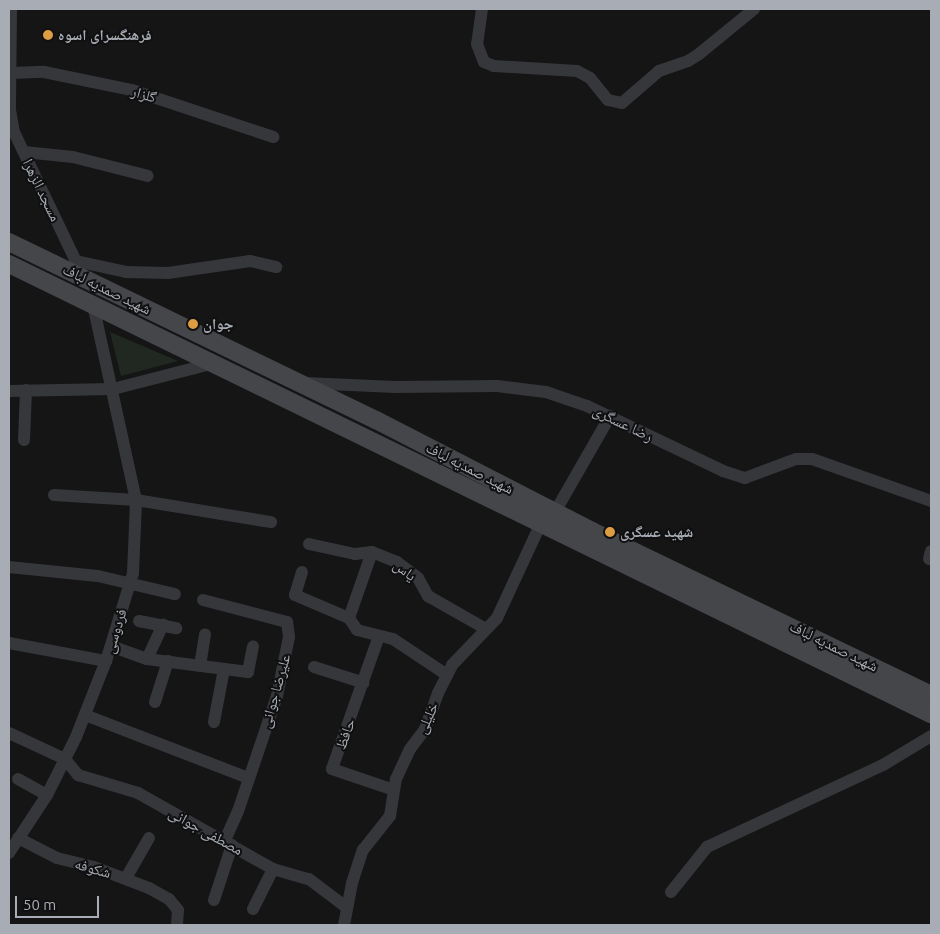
<!DOCTYPE html>
<meta charset="utf-8">
<style>
body{margin:0}
#map{position:relative;width:940px;height:934px;overflow:hidden;background:#151516;font-family:Ubuntu,"Noto Naskh Arabic",sans-serif}
div>[style]{position:absolute}
[style*='--x']{left:calc(var(--x)*1px);top:calc(var(--y)*1px);width:calc(var(--w)*1px);rotate:calc(var(--a)*1deg)}
.green>*{inset:0;background:#212822}
.minor>*{height:12px;margin:-6px;padding:0 6px;transform-origin:6px;border-radius:6px;background:#36373b}
.secondary>*{height:18px;margin:-9px;padding:0 9px;transform-origin:9px;border-radius:9px;background:#44464a}
.dots>*{width:14px;height:14px;translate:-50% -50%;box-sizing:border-box;border:2px solid #101011;border-radius:50%}
span{translate:-50% -50%;white-space:nowrap;text-align:center;line-height:1.15;-webkit-text-stroke:4px #101011;paint-order:stroke}
.poi-label{font-size:15px;color:#a8adb5;font-weight:700}
.left{translate:0 -50%;text-align:left}
.street-label{font-size:15px;color:#a8adb5}
.frame{position:absolute;inset:0;border:10px solid #a8adb5;pointer-events:none}
.scale{position:absolute;left:15px;top:896px;width:84px;height:22px;box-sizing:border-box;border:2px solid #a8adb5;border-top:0;padding-left:6px;font-size:15px;line-height:18px;white-space:nowrap;color:#a8adb5;-webkit-text-stroke:4px #101011;paint-order:stroke}
</style>
<div id="map">
<div class="green">
<i style="clip-path:polygon(110px 332px,178px 361px,121px 376px)"></i>
</div>
<div class="minor">
<i style="--x:11;--y:9;--w:101;--a:90.6"></i>
<i style="--x:10;--y:110;--w:22;--a:80"></i>
<i style="--x:14;--y:132;--w:162;--a:64.4"></i>
<i style="--x:482;--y:9;--w:35;--a:98"></i>
<i style="--x:477;--y:44;--w:19;--a:69"></i>
<i style="--x:484;--y:62;--w:11;--a:22"></i>
<i style="--x:494;--y:66;--w:83;--a:3.4"></i>
<i style="--x:577;--y:71;--w:15;--a:28"></i>
<i style="--x:590;--y:78;--w:28;--a:51"></i>
<i style="--x:608;--y:100;--w:14;--a:12"></i>
<i style="--x:622;--y:103;--w:49;--a:-40.9"></i>
<i style="--x:659;--y:71;--w:31;--a:-19"></i>
<i style="--x:688;--y:61;--w:13;--a:-32"></i>
<i style="--x:699;--y:54;--w:71;--a:-39.3"></i>
<i style="--x:10;--y:73;--w:34;--a:-2"></i>
<i style="--x:44;--y:72;--w:90;--a:11.6"></i>
<i style="--x:132;--y:90;--w:149;--a:18.4"></i>
<i style="--x:24;--y:152;--w:49;--a:5.8"></i>
<i style="--x:73;--y:157;--w:77;--a:14.2"></i>
<i style="--x:76;--y:261;--w:51;--a:12.4"></i>
<i style="--x:126;--y:272;--w:42;--a:1.4"></i>
<i style="--x:168;--y:273;--w:83;--a:-8.3"></i>
<i style="--x:250;--y:261;--w:27;--a:13"></i>
<i style="--x:305;--y:383;--w:90;--a:2.5"></i>
<i style="--x:395;--y:387;--w:102;--a:-0.6"></i>
<i style="--x:497;--y:386;--w:49;--a:7"></i>
<i style="--x:546;--y:392;--w:43;--a:18.9"></i>
<i style="--x:587;--y:406;--w:151;--a:25.5"></i>
<i style="--x:723;--y:471;--w:23;--a:18"></i>
<i style="--x:745;--y:478;--w:54;--a:-20.4"></i>
<i style="--x:796;--y:459;--w:16;--a:0"></i>
<i style="--x:812;--y:459;--w:126;--a:19.4"></i>
<i style="--x:9;--y:391;--w:104;--a:-1.1"></i>
<i style="--x:113;--y:389;--w:104;--a:-14.4"></i>
<i style="--x:24;--y:440;--w:50;--a:-87.7"></i>
<i style="--x:54;--y:495;--w:82;--a:3.5"></i>
<i style="--x:136;--y:500;--w:137;--a:9.3"></i>
<i style="--x:555;--y:512;--w:111;--a:-60.2"></i>
<i style="--x:309;--y:544;--w:47;--a:12.3"></i>
<i style="--x:355;--y:554;--w:17;--a:-7"></i>
<i style="--x:372;--y:552;--w:27;--a:22"></i>
<i style="--x:397;--y:562;--w:26;--a:37"></i>
<i style="--x:418;--y:578;--w:21;--a:61"></i>
<i style="--x:428;--y:596;--w:67;--a:29.6"></i>
<i style="--x:372;--y:552;--w:70;--a:109.2"></i>
<i style="--x:349;--y:618;--w:14;--a:56"></i>
<i style="--x:357;--y:630;--w:37;--a:14"></i>
<i style="--x:393;--y:639;--w:65;--a:33.7"></i>
<i style="--x:929;--y:559;--w:8;--a:-76"></i>
<i style="--x:9;--y:567;--w:89;--a:5.8"></i>
<i style="--x:98;--y:576;--w:79;--a:13.2"></i>
<i style="--x:302;--y:572;--w:24;--a:107"></i>
<i style="--x:295;--y:595;--w:59;--a:23.1"></i>
<i style="--x:203;--y:600;--w:87;--a:14.7"></i>
<i style="--x:287;--y:622;--w:15;--a:82"></i>
<i style="--x:289;--y:637;--w:60;--a:101.5"></i>
<i style="--x:277;--y:696;--w:121;--a:108.7"></i>
<i style="--x:238;--y:811;--w:32;--a:114"></i>
<i style="--x:139;--y:621;--w:38;--a:11"></i>
<i style="--x:379;--y:636;--w:141;--a:109.5"></i>
<i style="--x:332;--y:769;--w:65;--a:18.7"></i>
<i style="--x:9;--y:643;--w:99;--a:10.5"></i>
<i style="--x:111;--y:646;--w:38;--a:20"></i>
<i style="--x:147;--y:659;--w:102;--a:7.3"></i>
<i style="--x:248;--y:672;--w:26;--a:-79"></i>
<i style="--x:147;--y:659;--w:38;--a:-65"></i>
<i style="--x:200;--y:666;--w:32;--a:-81"></i>
<i style="--x:314;--y:667;--w:52;--a:17.7"></i>
<i style="--x:155;--y:702;--w:43;--a:-72.4"></i>
<i style="--x:85;--y:715;--w:175;--a:21.1"></i>
<i style="--x:214;--y:722;--w:54;--a:-79.3"></i>
<i style="--x:9;--y:733;--w:62;--a:24.9"></i>
<i style="--x:65;--y:759;--w:21;--a:51"></i>
<i style="--x:78;--y:775;--w:63;--a:16.7"></i>
<i style="--x:138;--y:793;--w:155;--a:29.4"></i>
<i style="--x:273;--y:869;--w:37;--a:16"></i>
<i style="--x:309;--y:879;--w:46;--a:37.1"></i>
<i style="--x:18;--y:779;--w:33;--a:29"></i>
<i style="--x:18;--y:838;--w:44;--a:27.1"></i>
<i style="--x:57;--y:858;--w:38;--a:14"></i>
<i style="--x:94;--y:867;--w:59;--a:20.9"></i>
<i style="--x:149;--y:888;--w:23;--a:29"></i>
<i style="--x:169;--y:899;--w:14;--a:51"></i>
<i style="--x:178;--y:910;--w:15;--a:94"></i>
<i style="--x:9;--y:853;--w:69;--a:-56.8"></i>
<i style="--x:47;--y:795;--w:65;--a:-63.4"></i>
<i style="--x:76;--y:737;--w:82;--a:-68.5"></i>
<i style="--x:106;--y:661;--w:92;--a:-72.9"></i>
<i style="--x:133;--y:573;--w:73;--a:-87.6"></i>
<i style="--x:136;--y:500;--w:200;--a:-102.4"></i>
<i style="--x:126;--y:878;--w:46;--a:-60.1"></i>
<i style="--x:671;--y:892;--w:58;--a:-51.3"></i>
<i style="--x:707;--y:847;--w:194;--a:-25"></i>
<i style="--x:883;--y:765;--w:56;--a:-31.1"></i>
<i style="--x:214;--y:900;--w:58;--a:-71.9"></i>
<i style="--x:253;--y:909;--w:45;--a:-63.4"></i>
<i style="--x:344;--y:925;--w:43;--a:-79.2"></i>
<i style="--x:352;--y:883;--w:35;--a:-72"></i>
<i style="--x:363;--y:850;--w:43;--a:-51.5"></i>
<i style="--x:390;--y:816;--w:37;--a:-81"></i>
<i style="--x:396;--y:779;--w:33;--a:-65"></i>
<i style="--x:410;--y:749;--w:25;--a:-53"></i>
<i style="--x:425;--y:729;--w:38;--a:-70"></i>
<i style="--x:438;--y:693;--w:31;--a:-63"></i>
<i style="--x:452;--y:665;--w:65;--a:-46.2"></i>
<i style="--x:497;--y:618;--w:105;--a:-65.1"></i>
</div>
<div class="secondary">
<i style="--x:9;--y:242;--w:408;--a:25.9"></i>
<i style="--x:376;--y:420;--w:243;--a:27.2"></i>
<i style="--x:592;--y:531;--w:377;--a:25.8"></i>
<i style="--x:9;--y:264;--w:1026;--a:26.02"></i>
</div>
<div class="dots">
<i style="left:48px;top:35px;background:#de9d45"></i>
<i style="left:193px;top:324px;background:#de9d45"></i>
<i style="left:610px;top:532px;background:#de9d45"></i>
</div>
<div class="poi-label">
<span class="left" style="left:58px;top:35px">فرهنگسرای اسوه</span>
<span class="left" style="left:203px;top:324px">جوان</span>
<span class="left" style="left:620px;top:532px">شهید عسگری</span>
</div>
<div class="street-label">
<span style="left:144px;top:94px;rotate:17deg">گلزار</span>
<span style="left:42px;top:190px;rotate:64deg">مسجد الزهرا</span>
<span style="left:107px;top:289px;rotate:26deg">شهید صمدیه لباف</span>
<span style="left:623px;top:423px;rotate:26deg">رضا عسگری</span>
<span style="left:470px;top:468px;rotate:27deg">شهید صمدیه لباف</span>
<span style="left:405px;top:570px;rotate:37deg">یاس</span>
<span style="left:115px;top:631px;rotate:-73deg">فردوسی</span>
<span style="left:834px;top:646px;rotate:26deg">شهید صمدیه لباف</span>
<span style="left:275px;top:691px;rotate:-74deg">علیرضا جوانی</span>
<span style="left:427px;top:718px;rotate:-66deg">خلیلی</span>
<span style="left:345px;top:734px;rotate:-70deg">حافظ</span>
<span style="left:206px;top:831px;rotate:29deg">مصطفی جوانی</span>
<span style="left:93px;top:868px;rotate:16deg">شکوفه</span>
</div>
<div class="frame"></div>
<div class="scale">50 m</div>
</div>
